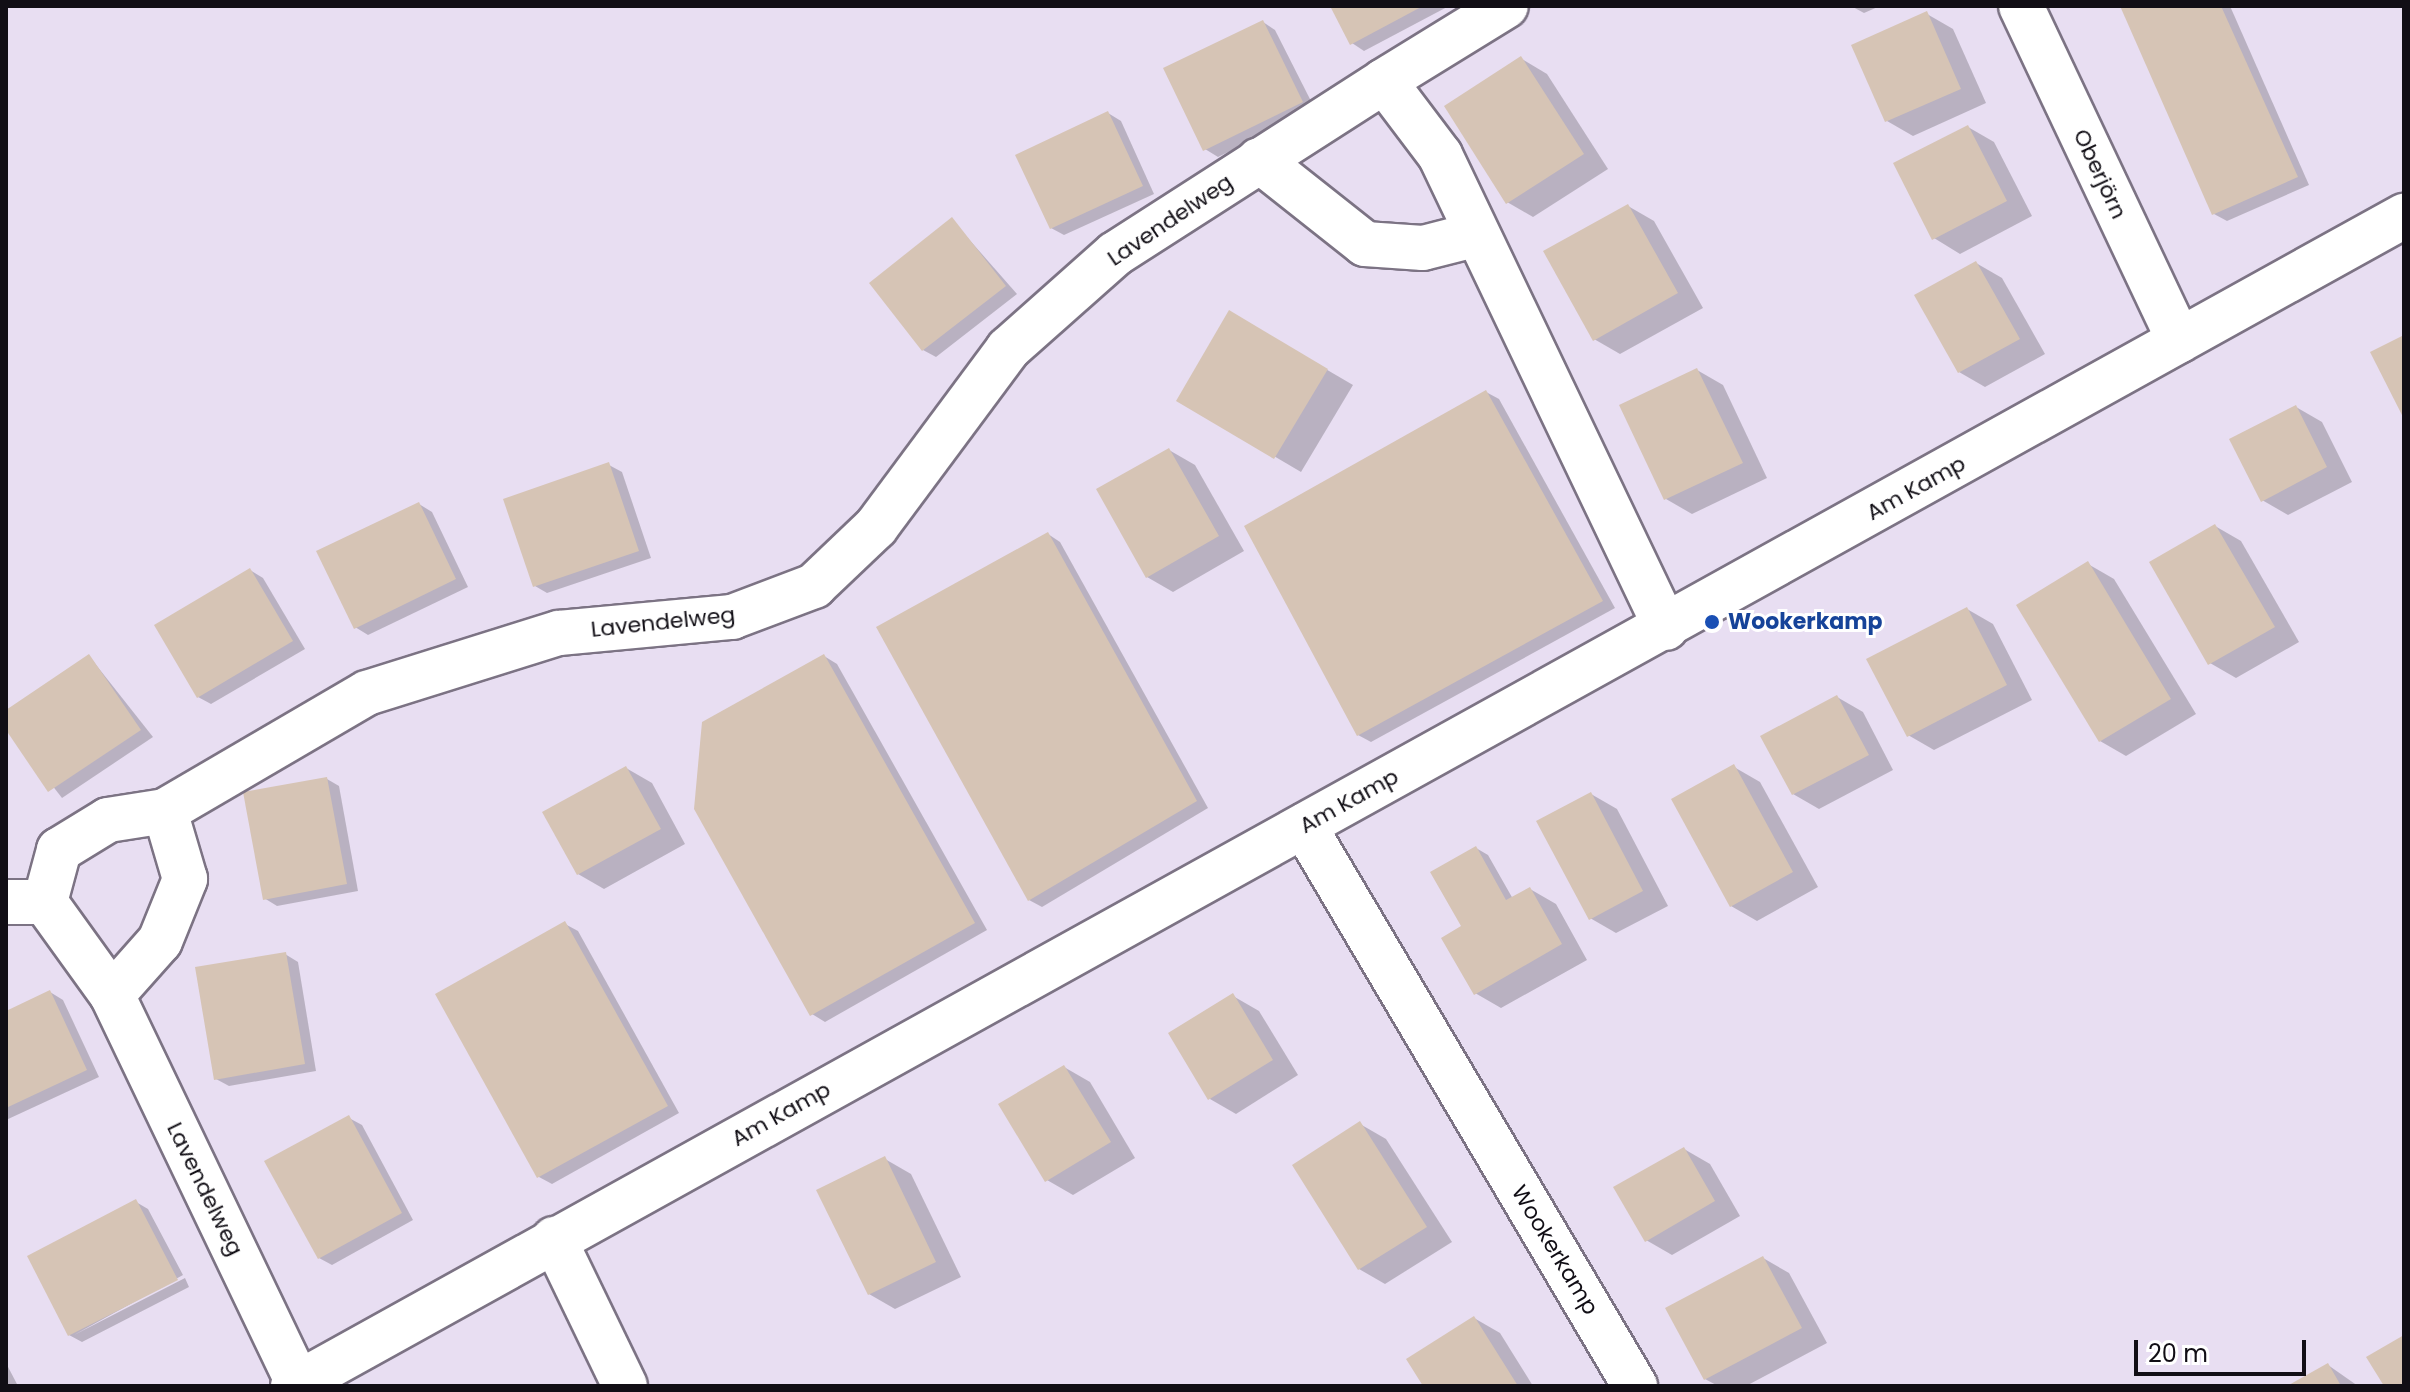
<!DOCTYPE html>
<meta charset="utf-8">
<style>
body{margin:0}
#map{position:relative;width:2410px;height:1392px;overflow:hidden;background:#e8def2;font-family:Poppins,sans-serif}
div>[style]{position:absolute}
[style*='--x']{left:calc(var(--x)*1px);top:calc(var(--y)*1px);width:calc(var(--w)*1px);rotate:calc(var(--a)*1deg)}
.shadow>*{inset:0;background:#0003}
.building>*{inset:0;background:#d6c4b5}
.roads{filter:drop-shadow(2px 0 #7c7384) drop-shadow(-2px 0 #7c7384) drop-shadow(0 2px #7c7384) drop-shadow(0 -2px #7c7384)}
.street>*{height:44px;margin:-22px;padding:0 22px;transform-origin:22px;border-radius:22px;background:#fff}
.secondary>*{height:44px;margin:-22px;padding:0 22px;transform-origin:22px;border-radius:22px;background:#fff}
.dots>*{width:22px;height:22px;translate:-50% -50%;box-sizing:border-box;border:4px solid #fff;border-radius:50%}
span{translate:-50% -50%;white-space:nowrap;text-align:center;line-height:1.15;-webkit-text-stroke:6px #fff;paint-order:stroke}
.street-label{font-size:22px;color:#110e15}
.transit-label{font-size:22px;color:#164399;font-weight:700}
.left{translate:0 -50%;text-align:left}
.frame{position:absolute;inset:0;border:8px solid #110e15;pointer-events:none}
.scale{position:absolute;left:2134px;top:1340px;width:172px;height:36px;box-sizing:border-box;border:4px solid #110e15;border-top:0;padding-left:10px;font-size:24px;line-height:28px;white-space:nowrap;color:#110e15;-webkit-text-stroke:6px #fff;paint-order:stroke}
</style>
<div id="map">
<div class="shadow">
<i style="clip-path:polygon(1332px 6px,1449px 6px,1364px 51px,1352px 43px)"></i>
<i style="clip-path:polygon(1851px 6px,1880px 6px,1864px 13px)"></i>
<i style="clip-path:polygon(2122px 6px,2230px 6px,2309px 185px,2227px 221px,2214px 214px)"></i>
<i style="clip-path:polygon(1927px 14px,1953px 29px,1986px 103px,1913px 136px,1887px 121px)"></i>
<i style="clip-path:polygon(1263px 22px,1275px 30px,1315px 109px,1218px 157px,1205px 149px)"></i>
<i style="clip-path:polygon(1522px 59px,1547px 74px,1608px 169px,1533px 217px,1507px 202px)"></i>
<i style="clip-path:polygon(1108px 113px,1121px 121px,1154px 194px,1064px 235px,1051px 228px)"></i>
<i style="clip-path:polygon(1968px 127px,1994px 142px,2032px 216px,1960px 254px,1934px 238px)"></i>
<i style="clip-path:polygon(1628px 206px,1654px 221px,1703px 308px,1620px 354px,1594px 339px)"></i>
<i style="clip-path:polygon(952px 220px,1017px 294px,936px 357px,923px 350px)"></i>
<i style="clip-path:polygon(1976px 263px,2002px 278px,2045px 354px,1985px 387px,1959px 372px)"></i>
<i style="clip-path:polygon(1230px 313px,1353px 385px,1301px 472px,1178px 400px)"></i>
<i style="clip-path:polygon(1697px 370px,1723px 385px,1767px 478px,1692px 514px,1666px 499px)"></i>
<i style="clip-path:polygon(1486px 392px,1499px 399px,1615px 608px,1371px 742px,1358px 735px)"></i>
<i style="clip-path:polygon(2296px 407px,2322px 422px,2352px 482px,2288px 515px,2262px 500px)"></i>
<i style="clip-path:polygon(1169px 450px,1195px 465px,1244px 551px,1173px 592px,1147px 577px)"></i>
<i style="clip-path:polygon(609px 465px,622px 472px,651px 558px,547px 593px,535px 586px)"></i>
<i style="clip-path:polygon(419px 504px,432px 512px,468px 587px,368px 635px,355px 627px)"></i>
<i style="clip-path:polygon(2215px 526px,2241px 541px,2299px 642px,2236px 678px,2210px 663px)"></i>
<i style="clip-path:polygon(1048px 534px,1060px 542px,1208px 808px,1042px 907px,1029px 900px)"></i>
<i style="clip-path:polygon(2088px 564px,2114px 579px,2196px 714px,2126px 756px,2100px 741px)"></i>
<i style="clip-path:polygon(250px 570px,263px 578px,305px 649px,211px 704px,198px 697px)"></i>
<i style="clip-path:polygon(1967px 609px,1993px 624px,2032px 700px,1934px 750px,1908px 735px)"></i>
<i style="clip-path:polygon(89px 656px,153px 737px,62px 798px,6px 726px,6px 713px)"></i>
<i style="clip-path:polygon(824px 656px,837px 664px,987px 930px,825px 1022px,812px 1014px)"></i>
<i style="clip-path:polygon(1837px 697px,1863px 712px,1893px 770px,1819px 809px,1793px 794px)"></i>
<i style="clip-path:polygon(1734px 767px,1760px 782px,1818px 887px,1757px 921px,1731px 906px)"></i>
<i style="clip-path:polygon(626px 768px,652px 783px,685px 844px,604px 889px,578px 874px)"></i>
<i style="clip-path:polygon(327px 779px,339px 786px,358px 891px,277px 906px,264px 898px)"></i>
<i style="clip-path:polygon(1591px 794px,1617px 809px,1668px 906px,1616px 933px,1590px 918px)"></i>
<i style="clip-path:polygon(1476px 848px,1488px 855px,1513px 899px,1530px 889px,1556px 904px,1587px 960px,1501px 1008px,1475px 993px,1465px 926px)"></i>
<i style="clip-path:polygon(565px 924px,578px 931px,679px 1113px,552px 1184px,539px 1177px)"></i>
<i style="clip-path:polygon(285px 954px,298px 962px,316px 1071px,229px 1086px,216px 1079px)"></i>
<i style="clip-path:polygon(50px 992px,63px 1000px,99px 1077px,6px 1120px,6px 1013px)"></i>
<i style="clip-path:polygon(1233px 996px,1259px 1011px,1298px 1075px,1236px 1114px,1210px 1099px)"></i>
<i style="clip-path:polygon(1064px 1067px,1090px 1082px,1135px 1158px,1073px 1195px,1047px 1180px)"></i>
<i style="clip-path:polygon(349px 1118px,362px 1125px,413px 1220px,332px 1265px,319px 1258px)"></i>
<i style="clip-path:polygon(1360px 1124px,1386px 1139px,1452px 1242px,1385px 1284px,1359px 1269px)"></i>
<i style="clip-path:polygon(1684px 1149px,1710px 1164px,1740px 1216px,1672px 1255px,1646px 1240px)"></i>
<i style="clip-path:polygon(885px 1159px,911px 1174px,961px 1277px,895px 1309px,869px 1294px)"></i>
<i style="clip-path:polygon(136px 1202px,148px 1209px,183px 1275px,74px 1335px,185px 1278px,189px 1287px,82px 1342px,69px 1335px)"></i>
<i style="clip-path:polygon(1763px 1258px,1789px 1273px,1827px 1343px,1746px 1386px,1718px 1386px,1705px 1379px)"></i>
<i style="clip-path:polygon(1474px 1318px,1500px 1333px,1533px 1386px,1426px 1386px)"></i>
<i style="clip-path:polygon(6px 1363px,18px 1386px,6px 1386px)"></i>
<i style="clip-path:polygon(2328px 1365px,2358px 1386px,2291px 1386px)"></i>
</div>
<div class="building">
<i style="clip-path:polygon(1330px 6px,1423px 6px,1350px 45px)"></i>
<i style="clip-path:polygon(2120px 6px,2221px 6px,2298px 177px,2212px 215px)"></i>
<i style="clip-path:polygon(1927px 11px,1961px 89px,1885px 122px,1851px 45px)"></i>
<i style="clip-path:polygon(1263px 20px,1303px 102px,1203px 151px,1163px 68px)"></i>
<i style="clip-path:polygon(1521px 56px,1584px 154px,1506px 204px,1444px 106px)"></i>
<i style="clip-path:polygon(1108px 111px,1143px 186px,1050px 229px,1015px 155px)"></i>
<i style="clip-path:polygon(1968px 125px,2007px 201px,1932px 240px,1893px 163px)"></i>
<i style="clip-path:polygon(1628px 204px,1678px 293px,1593px 341px,1543px 251px)"></i>
<i style="clip-path:polygon(952px 217px,1006px 286px,922px 351px,869px 283px)"></i>
<i style="clip-path:polygon(1976px 261px,2020px 339px,1958px 373px,1914px 295px)"></i>
<i style="clip-path:polygon(1229px 310px,1328px 369px,1274px 459px,1176px 401px)"></i>
<i style="clip-path:polygon(2404px 335px,2404px 419px,2370px 352px)"></i>
<i style="clip-path:polygon(1697px 368px,1743px 463px,1664px 500px,1619px 405px)"></i>
<i style="clip-path:polygon(1486px 390px,1603px 601px,1357px 736px,1244px 526px)"></i>
<i style="clip-path:polygon(2296px 405px,2327px 467px,2261px 502px,2229px 439px)"></i>
<i style="clip-path:polygon(1169px 448px,1219px 536px,1146px 578px,1096px 489px)"></i>
<i style="clip-path:polygon(609px 462px,639px 551px,533px 587px,503px 499px)"></i>
<i style="clip-path:polygon(419px 502px,456px 579px,354px 629px,316px 551px)"></i>
<i style="clip-path:polygon(2215px 524px,2275px 627px,2208px 665px,2149px 562px)"></i>
<i style="clip-path:polygon(1048px 532px,1197px 801px,1028px 901px,876px 627px)"></i>
<i style="clip-path:polygon(2088px 561px,2171px 699px,2099px 742px,2016px 605px)"></i>
<i style="clip-path:polygon(250px 568px,293px 641px,197px 698px,154px 625px)"></i>
<i style="clip-path:polygon(1967px 607px,2007px 685px,1907px 737px,1866px 659px)"></i>
<i style="clip-path:polygon(89px 654px,141px 730px,48px 792px,6px 730px,6px 710px)"></i>
<i style="clip-path:polygon(824px 654px,975px 923px,810px 1016px,694px 809px,702px 722px)"></i>
<i style="clip-path:polygon(1837px 695px,1869px 755px,1792px 795px,1760px 736px)"></i>
<i style="clip-path:polygon(1734px 764px,1793px 872px,1730px 907px,1671px 799px)"></i>
<i style="clip-path:polygon(626px 766px,661px 829px,577px 875px,542px 812px)"></i>
<i style="clip-path:polygon(327px 777px,347px 884px,263px 900px,243px 792px)"></i>
<i style="clip-path:polygon(1591px 792px,1643px 891px,1589px 920px,1536px 821px)"></i>
<i style="clip-path:polygon(1476px 846px,1506px 900px,1530px 887px,1562px 944px,1474px 995px,1441px 938px,1461px 926px,1430px 872px)"></i>
<i style="clip-path:polygon(565px 921px,668px 1106px,537px 1178px,435px 994px)"></i>
<i style="clip-path:polygon(286px 952px,305px 1064px,214px 1080px,195px 967px)"></i>
<i style="clip-path:polygon(50px 990px,87px 1070px,6px 1108px,6px 1011px)"></i>
<i style="clip-path:polygon(1233px 993px,1273px 1060px,1208px 1100px,1168px 1033px)"></i>
<i style="clip-path:polygon(1064px 1065px,1111px 1142px,1045px 1182px,998px 1104px)"></i>
<i style="clip-path:polygon(349px 1115px,402px 1213px,318px 1259px,264px 1161px)"></i>
<i style="clip-path:polygon(1360px 1121px,1427px 1227px,1358px 1270px,1292px 1165px)"></i>
<i style="clip-path:polygon(1684px 1147px,1715px 1201px,1645px 1242px,1613px 1187px)"></i>
<i style="clip-path:polygon(885px 1156px,936px 1262px,868px 1295px,816px 1190px)"></i>
<i style="clip-path:polygon(136px 1199px,178px 1280px,68px 1336px,27px 1256px)"></i>
<i style="clip-path:polygon(1763px 1256px,1802px 1328px,1704px 1380px,1665px 1308px)"></i>
<i style="clip-path:polygon(1474px 1316px,1518px 1386px,1423px 1386px,1406px 1359px)"></i>
<i style="clip-path:polygon(2404px 1335px,2404px 1386px,2384px 1386px,2366px 1357px)"></i>
<i style="clip-path:polygon(2328px 1363px,2341px 1386px,2287px 1386px)"></i>
</div>
<div class="roads">
<div class="street">
<i style="--x:2021;--y:6;--w:370;--a:64.7"></i>
<i style="--x:1384;--y:81;--w:143;--a:-31.6"></i>
<i style="--x:1259;--y:160;--w:135;--a:38.4"></i>
<i style="--x:1365;--y:244;--w:58;--a:3.9"></i>
<i style="--x:1423;--y:248;--w:53;--a:-14.3"></i>
<i style="--x:1304;--y:826;--w:651;--a:59.41"></i>
<i style="--x:6;--y:902;--w:39;--a:0"></i>
<i style="--x:112;--y:995;--w:115;--a:-125.8"></i>
<i style="--x:45;--y:902;--w:54;--a:-74.9"></i>
<i style="--x:59;--y:850;--w:57;--a:-31.5"></i>
<i style="--x:108;--y:820;--w:58;--a:-9"></i>
<i style="--x:554;--y:1239;--w:163;--a:64.2"></i>
<i style="--x:298;--y:1383;--w:430;--a:-115.6"></i>
<i style="--x:112;--y:995;--w:72;--a:-48.4"></i>
<i style="--x:160;--y:941;--w:67;--a:-68"></i>
<i style="--x:185;--y:879;--w:71;--a:-106.4"></i>
<i style="--x:165;--y:811;--w:234;--a:-30.3"></i>
<i style="--x:367;--y:693;--w:201;--a:-17.4"></i>
<i style="--x:559;--y:633;--w:174;--a:-5.3"></i>
<i style="--x:732;--y:617;--w:88;--a:-20.7"></i>
<i style="--x:814;--y:586;--w:86;--a:-43.6"></i>
<i style="--x:876;--y:527;--w:222;--a:-53.4"></i>
<i style="--x:1008;--y:349;--w:143;--a:-41.6"></i>
<i style="--x:1115;--y:254;--w:320;--a:-32.7"></i>
<i style="--x:1384;--y:81;--w:93;--a:52.9"></i>
<i style="--x:1440;--y:155;--w:524;--a:64.46"></i>
</div>
<div class="secondary">
<i style="--x:293;--y:1386;--w:2414;--a:-29"></i>
</div>
</div>
<div class="dots">
<i style="left:1712px;top:622px;background:#1a4fb4"></i>
</div>
<div class="street-label">
<span style="left:2100px;top:174px;rotate:65deg">Oberjörn</span>
<span style="left:1170px;top:220px;rotate:-34deg">Lavendelweg</span>
<span style="left:1916px;top:488px;rotate:-29deg">Am Kamp</span>
<span style="left:663px;top:622px;rotate:-6deg">Lavendelweg</span>
<span style="left:1349px;top:801px;rotate:-29deg">Am Kamp</span>
<span style="left:781px;top:1114px;rotate:-29deg">Am Kamp</span>
<span style="left:205px;top:1189px;rotate:64deg">Lavendelweg</span>
<span style="left:1555px;top:1250px;rotate:59deg">Wookerkamp</span>
</div>
<div class="transit-label">
<span class="left" style="left:1728px;top:622px">Wookerkamp</span>
</div>
<div class="frame"></div>
<div class="scale">20 m</div>
</div>
